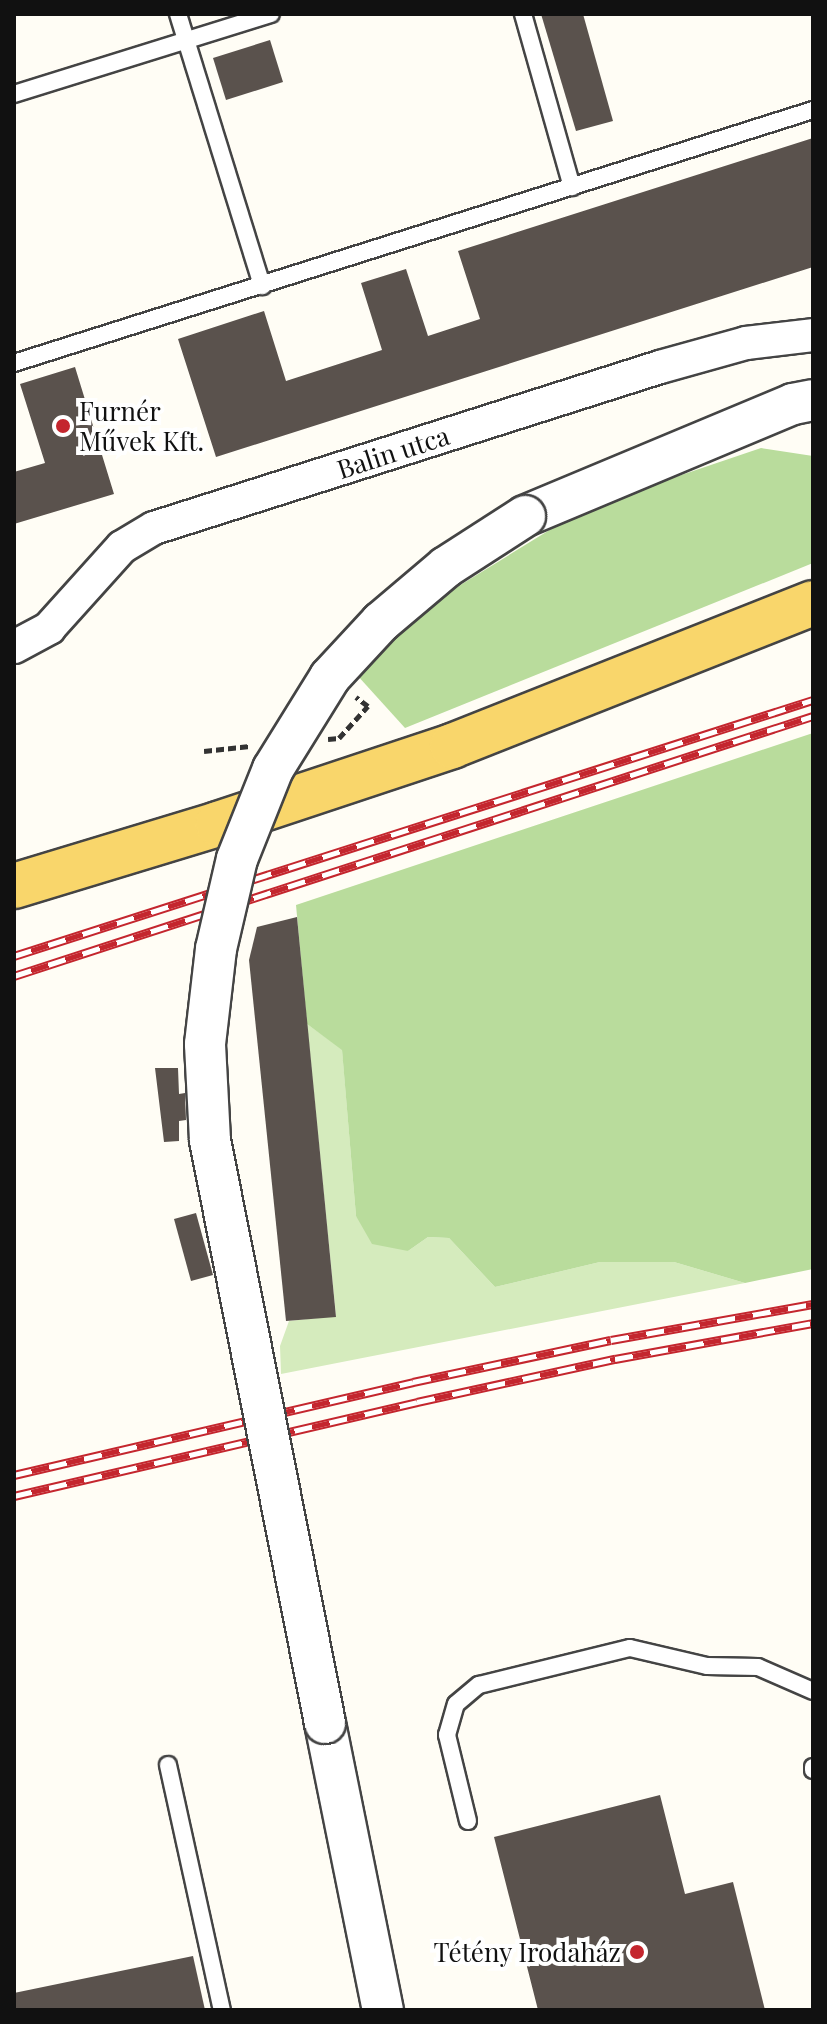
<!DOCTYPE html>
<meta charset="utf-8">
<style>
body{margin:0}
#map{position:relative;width:827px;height:2024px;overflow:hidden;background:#fffdf5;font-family:"Playfair Display",serif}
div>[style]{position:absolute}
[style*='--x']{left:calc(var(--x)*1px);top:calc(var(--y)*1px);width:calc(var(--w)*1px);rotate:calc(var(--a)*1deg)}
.green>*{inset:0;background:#d5ebbd}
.forest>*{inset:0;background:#b9dc9c}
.building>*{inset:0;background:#5a524d}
.path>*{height:5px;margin-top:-2.5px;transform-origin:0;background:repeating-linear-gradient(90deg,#333 0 8px,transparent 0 12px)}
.roads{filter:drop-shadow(2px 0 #444) drop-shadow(-2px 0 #444) drop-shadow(0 2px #444) drop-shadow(0 -2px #444)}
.service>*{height:16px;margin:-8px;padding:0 8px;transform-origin:8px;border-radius:8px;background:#fff}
.minor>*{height:32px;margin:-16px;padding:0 16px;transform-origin:16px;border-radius:16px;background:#fff}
.tertiary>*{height:40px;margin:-20px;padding:0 20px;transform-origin:20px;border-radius:20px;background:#fff}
.primary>*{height:44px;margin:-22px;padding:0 22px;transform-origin:22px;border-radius:22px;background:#f9d66b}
.rail>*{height:9px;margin-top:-4.5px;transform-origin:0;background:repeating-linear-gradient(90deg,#fff 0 18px,#c4262e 0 36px);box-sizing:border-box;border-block:2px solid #c4262e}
.bridges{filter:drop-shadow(2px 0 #444) drop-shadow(-2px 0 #444) drop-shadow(0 2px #444) drop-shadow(0 -2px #444)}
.tertiary-bridge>*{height:40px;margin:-20px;padding:0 20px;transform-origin:20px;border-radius:20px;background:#fff}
.dots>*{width:22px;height:22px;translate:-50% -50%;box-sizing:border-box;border:4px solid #fff;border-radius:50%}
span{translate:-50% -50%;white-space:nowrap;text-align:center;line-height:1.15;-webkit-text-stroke:8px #fff;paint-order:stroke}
.poi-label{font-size:26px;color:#111}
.left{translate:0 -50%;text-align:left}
.right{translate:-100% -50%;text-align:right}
.street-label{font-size:26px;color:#111}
.frame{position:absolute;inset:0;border:16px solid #111;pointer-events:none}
</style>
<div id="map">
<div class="green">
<i style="clip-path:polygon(307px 1024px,342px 1049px,356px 1216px,408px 1251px,428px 1237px,449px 1238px,495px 1287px,600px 1262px,674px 1262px,745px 1283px,281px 1374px,280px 1346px,289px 1321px,336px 1316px)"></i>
</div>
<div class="forest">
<i style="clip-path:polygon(761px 448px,813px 456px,813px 563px,405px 728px,357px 675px,405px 619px,587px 507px)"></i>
<i style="clip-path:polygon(813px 733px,813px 1269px,745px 1283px,674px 1262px,600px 1262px,495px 1287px,449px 1238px,428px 1237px,408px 1251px,372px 1244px,356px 1216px,342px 1050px,307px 1024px,296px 905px)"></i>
</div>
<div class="building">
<i style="clip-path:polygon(541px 14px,583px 14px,613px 121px,576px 131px)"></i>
<i style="clip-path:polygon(270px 40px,283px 82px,226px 100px,213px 58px)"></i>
<i style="clip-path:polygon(813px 138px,813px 267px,216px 457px,178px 339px,264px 311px,286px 381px,382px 350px,361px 283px,406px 269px,428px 336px,480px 319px,458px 251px)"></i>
<i style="clip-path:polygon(75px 367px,114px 494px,14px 524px,14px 472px,45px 463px,20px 384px)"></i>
<i style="clip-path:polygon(297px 917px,336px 1317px,286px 1321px,249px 960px,257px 927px)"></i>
<i style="clip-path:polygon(155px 1068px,178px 1068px,179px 1094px,185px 1093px,186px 1120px,179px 1121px,179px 1141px,164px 1142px)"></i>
<i style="clip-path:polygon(196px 1213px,213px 1275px,191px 1281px,174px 1219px)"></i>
<i style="clip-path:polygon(660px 1795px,685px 1894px,733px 1882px,765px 2010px,538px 2010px,494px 1837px)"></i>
<i style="clip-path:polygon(193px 1956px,205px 2010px,14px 2010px,14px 1993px)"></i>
</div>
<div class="path">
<i style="--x:328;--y:739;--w:11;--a:-5"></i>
<i style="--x:339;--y:738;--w:43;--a:-47.8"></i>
<i style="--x:368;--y:706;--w:15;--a:-143"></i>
<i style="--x:204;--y:751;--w:46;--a:-6.2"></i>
</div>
<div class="roads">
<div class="service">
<i style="--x:178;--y:14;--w:285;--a:72.8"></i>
<i style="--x:523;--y:14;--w:180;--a:74.2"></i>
<i style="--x:14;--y:94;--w:269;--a:-17.3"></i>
<i style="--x:14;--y:363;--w:838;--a:-17.57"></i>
<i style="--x:168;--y:1765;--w:251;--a:77.6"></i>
<i style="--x:813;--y:1767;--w:3;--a:90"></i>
<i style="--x:468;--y:1821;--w:89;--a:-103.7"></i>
<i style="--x:447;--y:1735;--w:32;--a:-74"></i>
<i style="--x:456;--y:1704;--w:30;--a:-40"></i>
<i style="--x:479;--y:1685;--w:155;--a:-13.8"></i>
<i style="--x:630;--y:1648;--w:79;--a:13.2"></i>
<i style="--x:707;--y:1666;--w:51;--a:1.1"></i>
<i style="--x:758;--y:1667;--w:60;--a:23.6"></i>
</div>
<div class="minor">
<i style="--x:14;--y:647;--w:40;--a:-28"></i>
<i style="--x:49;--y:628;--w:109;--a:-48"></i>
<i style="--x:122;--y:547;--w:37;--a:-31"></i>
<i style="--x:154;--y:528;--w:531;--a:-17.65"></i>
<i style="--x:660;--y:367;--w:89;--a:-15.6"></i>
<i style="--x:746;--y:343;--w:67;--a:-6.8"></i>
</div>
<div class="tertiary">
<i style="--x:525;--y:516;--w:290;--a:-22.7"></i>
<i style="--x:793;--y:404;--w:20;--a:-11"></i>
<i style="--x:325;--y:1723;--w:293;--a:78.6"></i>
</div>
<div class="primary">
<i style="--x:14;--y:886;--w:213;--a:-16.9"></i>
<i style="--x:218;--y:824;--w:247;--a:-18.4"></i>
<i style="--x:452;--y:746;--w:388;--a:-21.6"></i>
</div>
</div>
<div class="rail">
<i style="--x:14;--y:956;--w:839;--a:-17.77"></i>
<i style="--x:14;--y:976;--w:840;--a:-18.03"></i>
<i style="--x:14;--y:1475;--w:410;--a:-13.1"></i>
<i style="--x:413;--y:1382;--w:202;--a:-12"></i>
<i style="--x:611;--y:1340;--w:205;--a:-10.1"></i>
<i style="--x:14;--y:1496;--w:414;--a:-13.1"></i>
<i style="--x:417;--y:1402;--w:203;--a:-12.3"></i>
<i style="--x:615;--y:1359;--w:201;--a:-10.3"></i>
</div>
<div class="bridges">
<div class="tertiary-bridge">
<i style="--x:325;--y:1723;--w:594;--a:-101.16"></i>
<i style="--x:210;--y:1140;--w:96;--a:-93"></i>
<i style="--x:205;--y:1044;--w:96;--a:-83.4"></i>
<i style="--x:216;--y:949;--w:92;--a:-76.9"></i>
<i style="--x:237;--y:859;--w:97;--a:-68.2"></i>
<i style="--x:273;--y:769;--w:108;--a:-58.2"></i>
<i style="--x:330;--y:677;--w:75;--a:-47.2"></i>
<i style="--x:381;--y:622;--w:85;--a:-40.2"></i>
<i style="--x:446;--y:567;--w:94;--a:-32.8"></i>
</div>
</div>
<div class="dots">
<i style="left:63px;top:426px;background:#c4262e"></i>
<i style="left:637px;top:1952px;background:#c4262e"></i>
</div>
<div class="poi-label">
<span class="left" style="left:79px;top:426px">Furnér<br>Művek Kft.</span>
<span class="right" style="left:621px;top:1952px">Tétény Irodaház</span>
</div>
<div class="street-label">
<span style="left:393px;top:452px;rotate:-18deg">Balin utca</span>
</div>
<div class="frame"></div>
</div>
